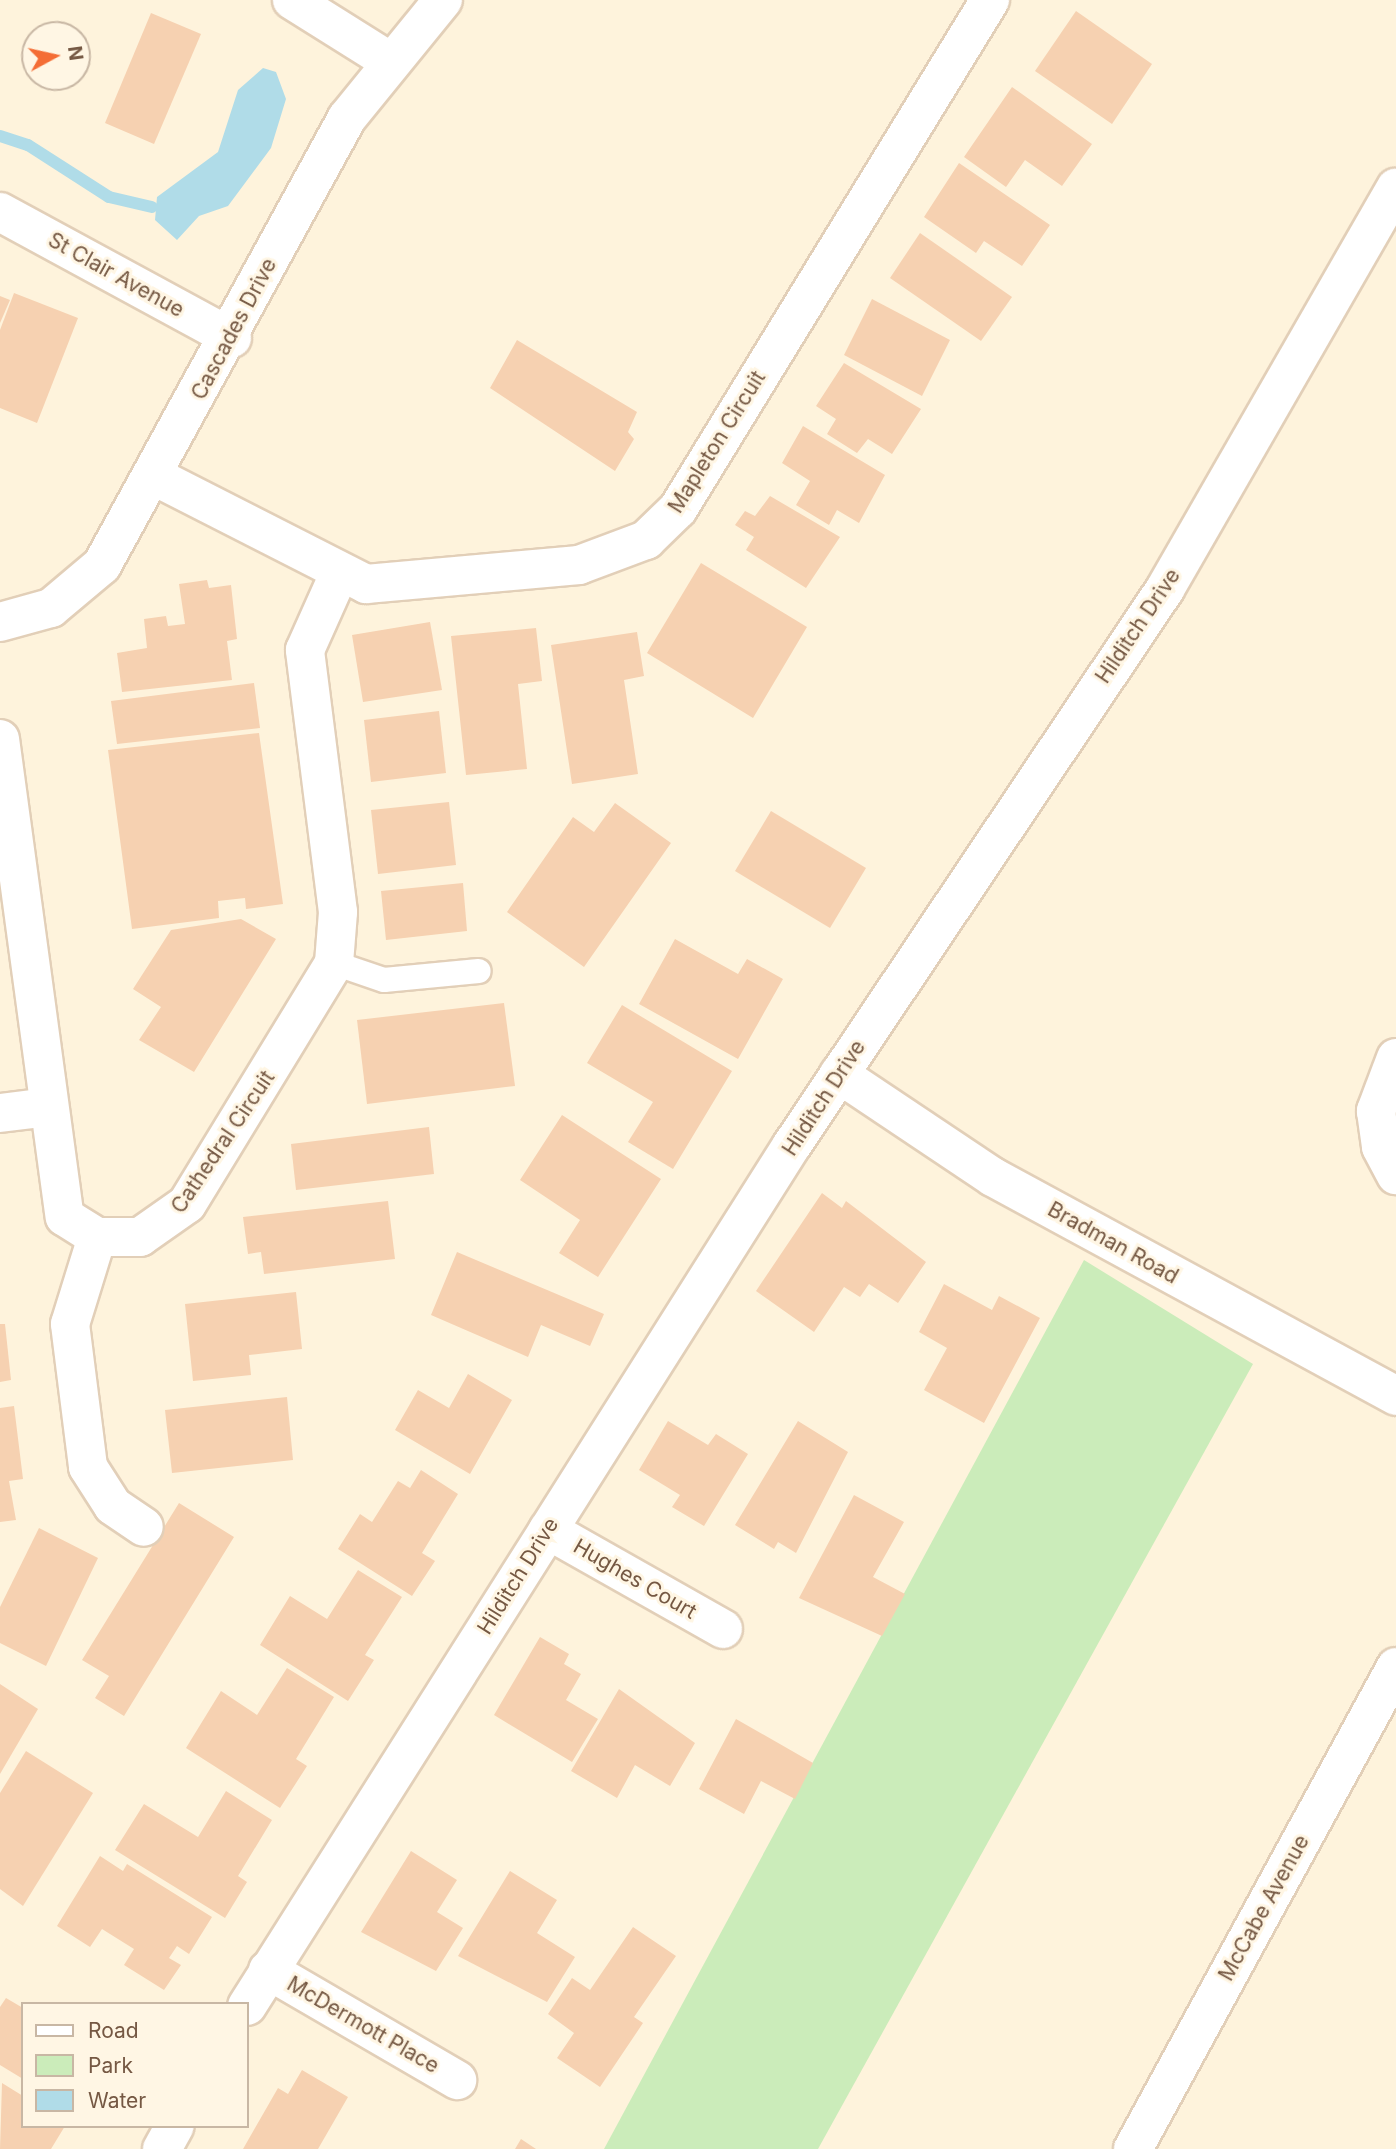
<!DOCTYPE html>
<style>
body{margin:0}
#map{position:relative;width:1396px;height:2149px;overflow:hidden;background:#fef3dc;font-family:Inter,sans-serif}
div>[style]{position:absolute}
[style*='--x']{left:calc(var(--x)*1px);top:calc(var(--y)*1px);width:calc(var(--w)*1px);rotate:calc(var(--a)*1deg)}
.green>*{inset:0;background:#cbecba}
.water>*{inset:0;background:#b0dce8}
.stream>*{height:12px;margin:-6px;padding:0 6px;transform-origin:6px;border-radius:6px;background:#b0dce8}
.building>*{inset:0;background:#f6d1b1}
.roads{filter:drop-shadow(2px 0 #e2cfb8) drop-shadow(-2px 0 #e2cfb8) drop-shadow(0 2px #e2cfb8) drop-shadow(0 -2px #e2cfb8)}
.lane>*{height:24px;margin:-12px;padding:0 12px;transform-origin:12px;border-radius:12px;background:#fff}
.street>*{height:38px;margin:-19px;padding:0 19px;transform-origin:19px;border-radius:19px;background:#fff}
span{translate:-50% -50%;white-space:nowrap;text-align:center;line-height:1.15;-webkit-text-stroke:6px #fff6e4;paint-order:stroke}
.street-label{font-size:21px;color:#755843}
.legend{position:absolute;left:21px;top:2002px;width:228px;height:126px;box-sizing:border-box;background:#fff6e4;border:2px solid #c8b7a4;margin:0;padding:9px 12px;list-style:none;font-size:21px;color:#755843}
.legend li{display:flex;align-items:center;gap:14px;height:35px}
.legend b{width:35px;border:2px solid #c8b7a4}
.north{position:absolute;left:21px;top:21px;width:70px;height:70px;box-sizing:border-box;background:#fff6e4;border:2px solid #c8b7a4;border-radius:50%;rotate:82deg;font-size:19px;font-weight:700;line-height:28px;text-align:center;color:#755843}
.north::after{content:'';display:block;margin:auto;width:24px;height:32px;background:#f46d35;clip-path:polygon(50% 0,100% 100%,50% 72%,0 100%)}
</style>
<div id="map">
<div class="green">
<i style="clip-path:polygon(1084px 1260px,1253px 1364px,818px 2149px,604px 2149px)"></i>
</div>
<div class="water">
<i style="clip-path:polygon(263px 68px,276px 72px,286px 99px,271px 148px,228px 206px,199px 216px,177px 240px,155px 220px,157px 197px,218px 152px,238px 90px)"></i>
</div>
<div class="stream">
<i style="--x:0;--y:136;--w:29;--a:18"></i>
<i style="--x:28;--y:145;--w:96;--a:32.7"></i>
<i style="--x:109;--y:197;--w:44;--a:13.1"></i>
</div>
<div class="building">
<i style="clip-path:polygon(1076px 11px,1152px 64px,1112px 124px,1035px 71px)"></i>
<i style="clip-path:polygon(151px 13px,201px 34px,154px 144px,105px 123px)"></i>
<i style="clip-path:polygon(1012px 87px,1092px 144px,1062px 186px,1025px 160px,1006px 187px,964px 157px)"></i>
<i style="clip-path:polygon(959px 163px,1050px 225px,1022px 266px,984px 241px,976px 253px,924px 217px)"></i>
<i style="clip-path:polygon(920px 233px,1012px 297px,981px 341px,890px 278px)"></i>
<i style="clip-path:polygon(14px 293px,78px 318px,37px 423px,0 408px,0 330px)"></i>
<i style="clip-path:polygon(0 296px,10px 300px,0 323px)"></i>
<i style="clip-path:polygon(872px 299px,950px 340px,922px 396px,844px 355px)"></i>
<i style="clip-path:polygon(517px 340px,637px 412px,628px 432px,634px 439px,615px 471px,490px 388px)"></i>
<i style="clip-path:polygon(844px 363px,921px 409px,892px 454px,868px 439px,857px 453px,827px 434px,836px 419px,816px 406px)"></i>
<i style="clip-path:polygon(803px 426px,885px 475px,859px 523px,837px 510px,829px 525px,796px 505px,810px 481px,782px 463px)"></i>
<i style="clip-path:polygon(770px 496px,840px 537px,806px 588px,746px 550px,754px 537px,735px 525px,745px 511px,755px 516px)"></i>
<i style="clip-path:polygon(701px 563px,807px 627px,753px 718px,647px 653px)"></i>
<i style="clip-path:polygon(207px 580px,209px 588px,231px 585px,237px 639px,227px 641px,232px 680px,122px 692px,117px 653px,147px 648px,144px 619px,166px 616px,168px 626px,185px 624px,179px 584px)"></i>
<i style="clip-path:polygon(430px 622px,442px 690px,363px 702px,352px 635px)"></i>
<i style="clip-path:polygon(536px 628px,542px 681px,518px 684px,527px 769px,466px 775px,451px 636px)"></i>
<i style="clip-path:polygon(637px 632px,644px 676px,624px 680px,638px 774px,572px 784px,551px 645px)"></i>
<i style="clip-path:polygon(254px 683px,260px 728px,117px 744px,111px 701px)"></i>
<i style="clip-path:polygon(439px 711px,446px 773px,371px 782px,364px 720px)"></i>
<i style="clip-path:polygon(259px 733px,283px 904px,246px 909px,245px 898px,218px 901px,219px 918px,132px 929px,108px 750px)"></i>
<i style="clip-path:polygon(449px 802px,456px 865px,378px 874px,371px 810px)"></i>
<i style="clip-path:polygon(615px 803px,671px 843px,584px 967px,507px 912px,573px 817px,594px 832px)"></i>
<i style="clip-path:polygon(771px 811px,866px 868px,830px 928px,735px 871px)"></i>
<i style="clip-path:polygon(463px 883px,467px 931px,386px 940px,381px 891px)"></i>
<i style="clip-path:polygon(241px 919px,276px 939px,194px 1072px,139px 1040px,161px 1007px,133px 989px,171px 930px)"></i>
<i style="clip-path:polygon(675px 939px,738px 974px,747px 959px,783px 979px,738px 1059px,639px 1004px)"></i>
<i style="clip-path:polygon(504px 1003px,515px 1086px,367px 1104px,357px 1020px)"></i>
<i style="clip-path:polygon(622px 1005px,732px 1071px,673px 1169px,628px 1142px,653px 1102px,587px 1063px)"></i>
<i style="clip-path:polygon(562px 1115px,661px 1179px,598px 1277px,559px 1253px,580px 1220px,520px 1180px)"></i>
<i style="clip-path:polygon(429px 1127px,434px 1174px,296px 1190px,291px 1144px)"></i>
<i style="clip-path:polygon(822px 1193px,842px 1208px,846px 1201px,926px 1262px,898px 1303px,869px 1284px,860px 1297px,844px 1287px,814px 1332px,756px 1291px)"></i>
<i style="clip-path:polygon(388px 1201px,395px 1259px,264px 1274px,261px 1252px,248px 1254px,243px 1217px)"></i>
<i style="clip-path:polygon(457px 1252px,604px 1314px,590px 1346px,541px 1325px,528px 1357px,431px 1315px)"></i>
<i style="clip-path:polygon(944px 1284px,992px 1310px,999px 1296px,1040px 1318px,984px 1423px,924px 1390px,947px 1348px,919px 1332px)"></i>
<i style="clip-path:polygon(296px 1292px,302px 1349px,249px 1355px,251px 1375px,193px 1381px,185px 1304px)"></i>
<i style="clip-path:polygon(0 1324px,5px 1324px,11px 1380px,0 1382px)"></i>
<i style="clip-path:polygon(468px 1374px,512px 1400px,470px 1474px,395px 1430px,418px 1390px,449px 1408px)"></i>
<i style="clip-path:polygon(287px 1397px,293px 1460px,172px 1473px,165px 1410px)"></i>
<i style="clip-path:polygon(14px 1406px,23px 1479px,9px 1481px,16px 1520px,0 1522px,0 1408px)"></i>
<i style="clip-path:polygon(668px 1421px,708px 1445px,716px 1434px,748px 1454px,704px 1526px,672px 1507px,680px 1495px,639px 1470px)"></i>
<i style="clip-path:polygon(798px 1421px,848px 1452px,796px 1553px,778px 1542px,774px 1549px,735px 1525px)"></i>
<i style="clip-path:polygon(421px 1470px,458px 1494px,422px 1553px,435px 1561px,412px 1596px,338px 1549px,360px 1514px,372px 1522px,398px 1481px,410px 1488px)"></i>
<i style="clip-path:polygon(854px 1495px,904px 1522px,873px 1577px,905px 1594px,882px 1636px,799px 1598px)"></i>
<i style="clip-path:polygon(179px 1503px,234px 1537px,124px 1716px,95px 1698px,109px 1676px,82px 1660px)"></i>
<i style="clip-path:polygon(39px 1528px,98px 1558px,46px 1666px,0 1643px,0 1607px)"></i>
<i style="clip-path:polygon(358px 1570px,402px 1597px,365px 1655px,374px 1660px,348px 1701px,260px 1645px,290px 1596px,327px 1619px)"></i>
<i style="clip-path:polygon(540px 1637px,569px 1654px,564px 1664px,581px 1674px,566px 1700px,598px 1719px,572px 1762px,494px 1715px)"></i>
<i style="clip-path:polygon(287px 1668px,334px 1697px,296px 1759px,307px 1766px,280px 1808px,186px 1748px,221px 1691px,257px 1715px)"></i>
<i style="clip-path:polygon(0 1684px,38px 1709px,0 1774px)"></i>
<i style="clip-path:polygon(619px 1689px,695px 1743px,670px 1786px,635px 1765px,617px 1798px,571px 1771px)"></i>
<i style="clip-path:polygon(736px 1719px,813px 1763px,795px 1799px,761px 1781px,744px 1814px,699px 1789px)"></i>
<i style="clip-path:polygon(26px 1751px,93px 1793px,23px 1906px,0 1889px,0 1793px)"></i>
<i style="clip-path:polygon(226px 1791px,272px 1820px,238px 1876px,247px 1882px,225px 1918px,115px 1850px,144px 1804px,198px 1837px)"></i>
<i style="clip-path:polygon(411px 1851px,457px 1880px,437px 1912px,463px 1928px,436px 1971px,361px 1932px)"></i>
<i style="clip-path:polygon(100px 1856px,123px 1871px,127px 1864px,212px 1917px,189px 1954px,177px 1946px,169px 1958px,181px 1965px,164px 1990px,124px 1965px,134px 1949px,102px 1929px,90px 1947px,57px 1926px)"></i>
<i style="clip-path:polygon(510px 1871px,557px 1900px,537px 1933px,575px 1957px,547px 2002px,458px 1956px)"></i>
<i style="clip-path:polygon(633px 1927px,676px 1956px,634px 2017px,643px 2023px,600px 2087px,557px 2058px,574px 2033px,548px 2014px,572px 1978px,590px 1990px)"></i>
<i style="clip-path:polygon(6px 1998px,23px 2008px,23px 2079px,0 2065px,0 2007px)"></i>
<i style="clip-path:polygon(302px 2070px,348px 2097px,318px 2149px,243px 2149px,278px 2088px,288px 2094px)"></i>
<i style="clip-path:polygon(2px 2083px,23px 2096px,23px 2126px,65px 2126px,51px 2149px,0 2149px)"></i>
<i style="clip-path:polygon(521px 2139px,536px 2149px,515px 2149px)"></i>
</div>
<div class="roads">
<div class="lane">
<i style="--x:334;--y:963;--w:53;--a:18.8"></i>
<i style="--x:384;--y:980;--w:95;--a:-5.4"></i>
</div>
<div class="street">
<i style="--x:292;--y:0;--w:117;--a:32.1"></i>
<i style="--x:0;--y:212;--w:264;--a:28.5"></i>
<i style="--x:154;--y:476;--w:238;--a:27"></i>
<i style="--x:366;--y:584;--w:214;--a:-5.1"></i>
<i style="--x:579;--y:565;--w:72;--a:-20.5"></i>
<i style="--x:646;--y:540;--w:45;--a:-44.1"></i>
<i style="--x:678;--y:509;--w:597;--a:-58.49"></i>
<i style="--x:0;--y:622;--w:53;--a:-15.4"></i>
<i style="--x:51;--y:608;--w:67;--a:-40.1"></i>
<i style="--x:102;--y:565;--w:510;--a:-61.27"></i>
<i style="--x:347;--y:118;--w:152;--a:-50.9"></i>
<i style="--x:0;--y:739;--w:482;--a:82.3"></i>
<i style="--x:65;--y:1217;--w:38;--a:32"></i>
<i style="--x:97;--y:1237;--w:43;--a:0"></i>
<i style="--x:140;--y:1237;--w:57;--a:-35.1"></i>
<i style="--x:187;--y:1204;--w:282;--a:-58.6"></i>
<i style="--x:334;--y:963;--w:51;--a:-85.5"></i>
<i style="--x:338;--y:912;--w:264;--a:-97.2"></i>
<i style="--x:305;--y:650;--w:83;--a:-65.9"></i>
<i style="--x:1396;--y:1058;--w:57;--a:110.7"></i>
<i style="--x:1376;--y:1111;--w:36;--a:82"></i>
<i style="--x:1381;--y:1147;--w:32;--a:62"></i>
<i style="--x:839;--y:1074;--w:185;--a:33.8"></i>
<i style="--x:993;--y:1177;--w:459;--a:28.5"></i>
<i style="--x:0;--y:1113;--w:48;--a:-7.1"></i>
<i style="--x:97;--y:1237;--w:91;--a:107.2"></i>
<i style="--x:70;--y:1324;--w:144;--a:82.8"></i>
<i style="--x:88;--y:1467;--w:46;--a:57.3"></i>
<i style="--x:113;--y:1506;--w:37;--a:34"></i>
<i style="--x:548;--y:1530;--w:201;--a:29.5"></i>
<i style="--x:268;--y:1970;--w:219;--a:30.2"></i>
<i style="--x:247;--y:2006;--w:1019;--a:-57.67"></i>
<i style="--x:792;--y:1145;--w:670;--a:-56.14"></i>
<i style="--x:1165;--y:589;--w:463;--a:-60.1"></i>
<i style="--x:162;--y:2149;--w:26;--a:-61"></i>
<i style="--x:1133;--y:2149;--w:549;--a:-61.38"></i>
</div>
</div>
<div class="street-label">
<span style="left:116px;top:275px;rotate:29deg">St Clair Avenue</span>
<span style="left:234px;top:329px;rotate:-62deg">Cascades Drive</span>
<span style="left:717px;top:442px;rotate:-58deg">Mapleton Circuit</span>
<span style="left:1138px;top:626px;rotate:-56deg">Hilditch Drive</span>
<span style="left:824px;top:1098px;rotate:-57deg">Hilditch Drive</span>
<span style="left:223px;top:1142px;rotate:-56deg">Cathedral Circuit</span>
<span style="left:1113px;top:1243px;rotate:29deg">Bradman Road</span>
<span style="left:518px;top:1576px;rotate:-58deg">Hilditch Drive</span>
<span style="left:635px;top:1579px;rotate:30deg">Hughes Court</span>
<span style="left:1264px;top:1908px;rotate:-61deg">McCabe Avenue</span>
<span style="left:363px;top:2025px;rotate:30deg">McDermott Place</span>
</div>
<ul class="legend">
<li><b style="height:9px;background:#fff"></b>Road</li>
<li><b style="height:19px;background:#cbecba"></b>Park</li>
<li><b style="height:19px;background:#b0dce8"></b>Water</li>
</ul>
<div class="north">N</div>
</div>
